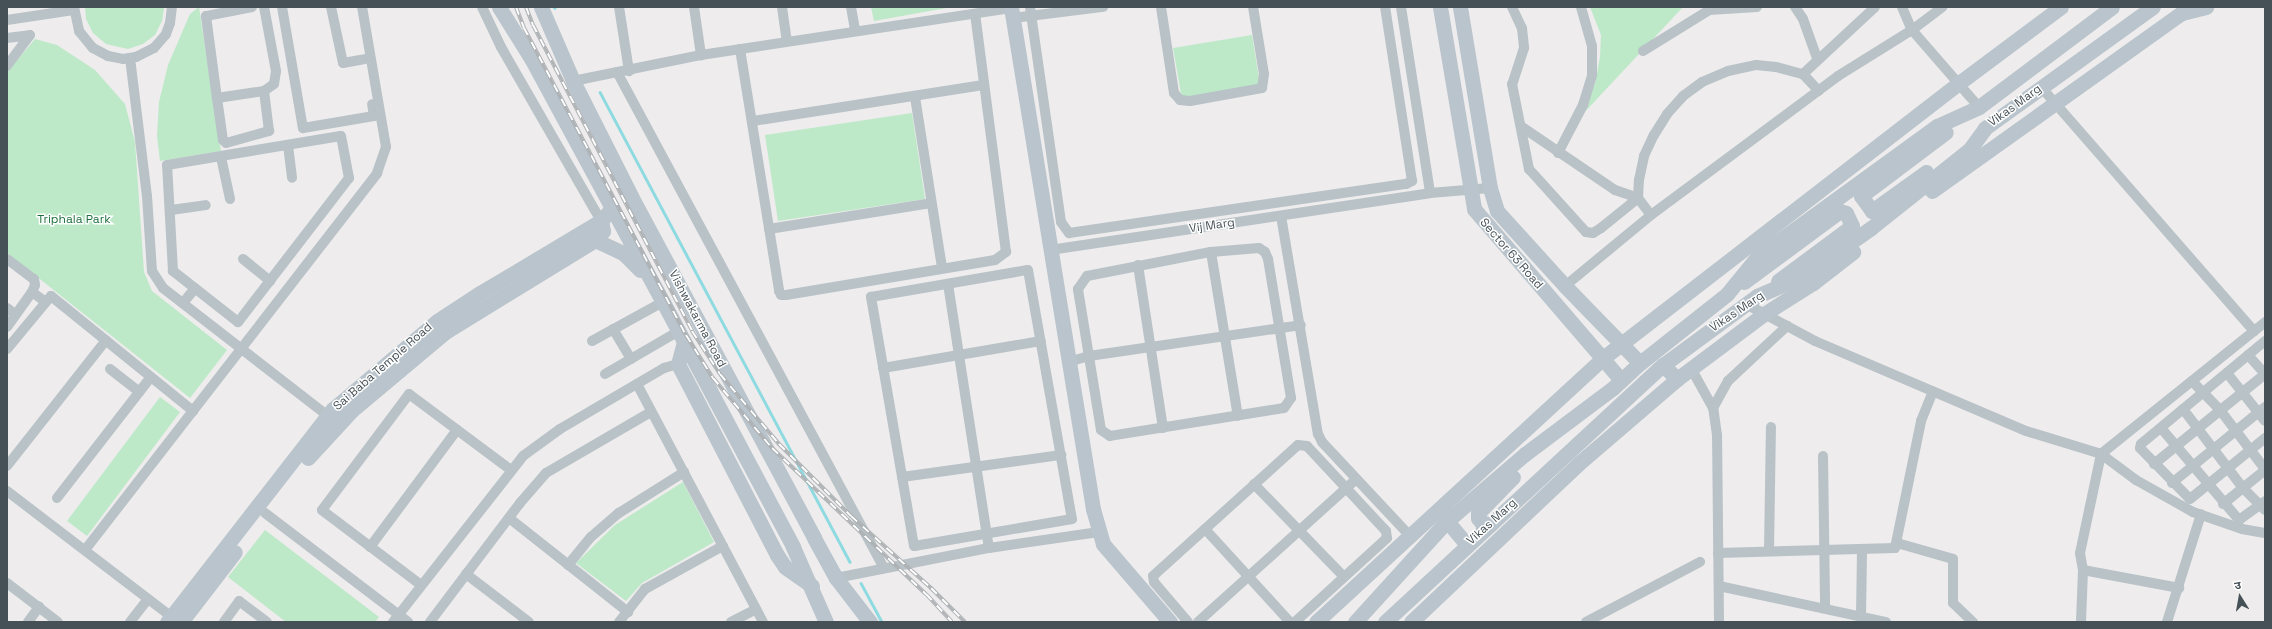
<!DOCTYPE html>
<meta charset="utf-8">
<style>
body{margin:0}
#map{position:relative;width:2272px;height:629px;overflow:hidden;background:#eeecec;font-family:"Space Grotesk","Noto Sans Devanagari",sans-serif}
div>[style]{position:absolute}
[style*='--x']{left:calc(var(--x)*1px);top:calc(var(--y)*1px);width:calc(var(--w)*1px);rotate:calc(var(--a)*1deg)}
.green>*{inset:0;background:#bde9c9}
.stream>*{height:2.5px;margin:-1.25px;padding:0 1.25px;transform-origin:1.25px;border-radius:1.25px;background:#8edae1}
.street>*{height:10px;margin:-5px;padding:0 5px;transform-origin:5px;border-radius:5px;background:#b8c2c7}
.secondary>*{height:15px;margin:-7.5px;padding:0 7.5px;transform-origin:7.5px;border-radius:7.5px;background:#b9c4cc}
.rail>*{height:4px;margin-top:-2px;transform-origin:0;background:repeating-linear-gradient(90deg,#fff 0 8px,#aeb2b5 0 16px);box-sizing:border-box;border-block:1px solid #aeb2b5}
span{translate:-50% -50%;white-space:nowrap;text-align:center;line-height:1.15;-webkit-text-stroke:3px #fff;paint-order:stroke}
.street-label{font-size:12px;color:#465157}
.park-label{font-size:12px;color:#1f6f3e}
.frame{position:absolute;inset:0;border:8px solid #465157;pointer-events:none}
.north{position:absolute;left:2220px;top:577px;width:40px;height:40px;-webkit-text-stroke:3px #fff;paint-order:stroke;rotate:349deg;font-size:11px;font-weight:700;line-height:16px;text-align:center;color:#465157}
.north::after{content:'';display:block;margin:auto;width:14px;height:18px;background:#465157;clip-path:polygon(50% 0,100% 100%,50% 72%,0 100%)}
</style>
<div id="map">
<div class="green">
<i style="clip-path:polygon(85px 7px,163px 7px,164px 9px,162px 21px,155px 35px,143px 44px,128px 49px,106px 44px,93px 33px,86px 19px)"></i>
<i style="clip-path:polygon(199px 7px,221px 151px,160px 161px,157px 136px,159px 102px,168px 65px,190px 14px)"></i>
<i style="clip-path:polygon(871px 7px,952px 7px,874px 21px)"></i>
<i style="clip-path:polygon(1590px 7px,1683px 7px,1580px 117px,1595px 84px,1600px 57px,1601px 35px)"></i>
<i style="clip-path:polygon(1252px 35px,1260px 85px,1182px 99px,1173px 48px)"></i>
<i style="clip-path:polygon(35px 39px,57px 45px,95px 70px,125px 104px,135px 142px,144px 272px,152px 291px,227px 350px,190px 398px,7px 253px,7px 72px)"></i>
<i style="clip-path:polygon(912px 113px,925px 199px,778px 221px,765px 135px)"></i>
<i style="clip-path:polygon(160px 397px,180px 412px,87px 536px,67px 521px)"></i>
<i style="clip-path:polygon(683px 482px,714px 542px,642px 583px,626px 601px,576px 563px,615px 525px)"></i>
<i style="clip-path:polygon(265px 530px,379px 617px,375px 622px,286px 622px,228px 577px)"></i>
</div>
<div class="stream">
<i style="--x:554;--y:7;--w:1;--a:45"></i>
<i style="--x:600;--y:92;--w:532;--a:61.99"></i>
<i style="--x:861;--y:583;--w:44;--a:61.7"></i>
</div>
<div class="street">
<i style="--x:74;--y:7;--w:25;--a:78"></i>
<i style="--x:79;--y:31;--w:22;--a:51"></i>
<i style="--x:93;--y:48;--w:17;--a:28"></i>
<i style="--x:108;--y:56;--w:15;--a:11"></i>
<i style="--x:123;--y:59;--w:13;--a:-9"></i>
<i style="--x:136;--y:57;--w:20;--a:-27"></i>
<i style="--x:154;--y:48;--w:18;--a:-49"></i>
<i style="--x:166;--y:34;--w:12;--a:-70"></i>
<i style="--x:170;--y:23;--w:16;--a:-83"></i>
<i style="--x:252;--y:7;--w:47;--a:168.9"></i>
<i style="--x:206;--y:16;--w:83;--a:82.4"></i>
<i style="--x:217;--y:98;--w:48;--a:-8.5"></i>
<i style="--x:264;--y:91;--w:12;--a:-35"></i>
<i style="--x:274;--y:84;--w:13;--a:-81"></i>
<i style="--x:276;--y:71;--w:65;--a:-100.6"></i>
<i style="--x:282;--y:7;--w:123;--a:80.2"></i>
<i style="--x:303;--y:128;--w:72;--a:-9.6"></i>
<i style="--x:374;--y:116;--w:12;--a:-99"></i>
<i style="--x:331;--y:7;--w:57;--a:77.9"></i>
<i style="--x:343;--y:63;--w:22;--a:-10"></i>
<i style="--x:482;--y:7;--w:44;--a:64.6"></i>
<i style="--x:501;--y:47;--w:201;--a:60.1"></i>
<i style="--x:619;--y:7;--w:65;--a:81.1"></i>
<i style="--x:694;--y:7;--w:49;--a:81.7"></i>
<i style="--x:782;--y:7;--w:34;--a:82"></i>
<i style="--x:851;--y:7;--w:23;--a:80"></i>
<i style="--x:1030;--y:7;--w:217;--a:81.8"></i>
<i style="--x:1061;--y:222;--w:14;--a:54"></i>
<i style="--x:1069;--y:233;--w:341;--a:-8.3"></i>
<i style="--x:1406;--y:184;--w:7;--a:-27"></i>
<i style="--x:1412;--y:181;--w:176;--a:-98.8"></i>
<i style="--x:1161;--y:7;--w:87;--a:81.4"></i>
<i style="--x:1174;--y:93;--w:9;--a:49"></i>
<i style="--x:1180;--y:100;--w:10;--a:6"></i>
<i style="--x:1190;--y:101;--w:73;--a:-10.2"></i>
<i style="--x:1262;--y:88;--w:14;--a:-82"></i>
<i style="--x:1264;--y:74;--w:68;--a:-99.3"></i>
<i style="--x:1401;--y:7;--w:188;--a:81.1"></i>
<i style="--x:1512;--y:7;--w:23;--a:65"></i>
<i style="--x:1522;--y:28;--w:20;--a:84"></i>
<i style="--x:1524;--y:48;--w:38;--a:108"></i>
<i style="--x:1512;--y:84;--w:87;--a:78.7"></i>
<i style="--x:1529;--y:169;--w:85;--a:47.9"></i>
<i style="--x:1586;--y:232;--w:7;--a:8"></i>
<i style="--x:1593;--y:233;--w:9;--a:-32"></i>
<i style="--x:1601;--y:228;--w:48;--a:-39"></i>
<i style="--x:1795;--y:7;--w:14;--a:56"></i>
<i style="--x:1803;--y:19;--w:41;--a:70.3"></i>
<i style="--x:1902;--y:7;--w:25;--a:67"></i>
<i style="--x:1912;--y:30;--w:102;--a:49"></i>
<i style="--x:1013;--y:18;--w:91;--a:-7"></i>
<i style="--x:7;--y:20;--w:67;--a:-8.6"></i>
<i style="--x:7;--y:38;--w:23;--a:-7"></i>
<i style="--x:30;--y:35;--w:39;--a:127"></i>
<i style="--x:740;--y:49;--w:245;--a:80.8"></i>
<i style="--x:779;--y:291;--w:4;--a:63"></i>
<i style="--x:781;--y:295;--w:5;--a:0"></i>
<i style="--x:786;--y:295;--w:212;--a:-9.5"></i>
<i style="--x:995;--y:260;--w:14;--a:-36"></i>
<i style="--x:1006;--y:252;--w:240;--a:-97.4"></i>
<i style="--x:1643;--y:51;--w:78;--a:-31.8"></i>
<i style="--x:1709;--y:10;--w:48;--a:-3.6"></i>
<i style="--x:130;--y:58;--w:139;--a:83"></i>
<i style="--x:147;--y:196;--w:75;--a:86.2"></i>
<i style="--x:152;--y:271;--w:20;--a:57"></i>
<i style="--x:163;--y:288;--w:214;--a:37.8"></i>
<i style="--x:617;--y:72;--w:563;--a:61.71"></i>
<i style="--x:1803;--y:74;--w:98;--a:-42.9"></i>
<i style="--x:573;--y:81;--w:131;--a:-11.5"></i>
<i style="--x:701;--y:55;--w:315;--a:-8.6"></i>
<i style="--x:2041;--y:87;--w:324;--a:48.9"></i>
<i style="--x:915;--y:97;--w:172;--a:81"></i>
<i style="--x:217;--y:98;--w:42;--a:81.9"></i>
<i style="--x:223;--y:140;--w:4;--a:45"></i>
<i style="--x:226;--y:143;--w:45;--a:-15.6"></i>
<i style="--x:269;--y:131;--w:40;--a:-97.1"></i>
<i style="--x:753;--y:121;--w:233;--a:-8.9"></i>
<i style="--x:1522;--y:127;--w:112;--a:34.1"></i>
<i style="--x:1615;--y:190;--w:24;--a:19"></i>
<i style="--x:1638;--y:198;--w:21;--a:53"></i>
<i style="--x:341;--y:136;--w:43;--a:79.2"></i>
<i style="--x:349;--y:178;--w:182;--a:127.6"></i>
<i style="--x:238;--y:322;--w:83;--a:-141.9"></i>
<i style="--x:173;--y:271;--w:106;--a:-93.2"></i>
<i style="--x:167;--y:165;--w:176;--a:-9.5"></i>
<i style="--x:288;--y:145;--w:33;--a:83"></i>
<i style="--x:1558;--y:153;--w:54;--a:-62.5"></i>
<i style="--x:1583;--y:105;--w:31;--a:-73"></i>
<i style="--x:1592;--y:75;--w:29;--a:-90"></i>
<i style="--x:1592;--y:46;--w:41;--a:-105.8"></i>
<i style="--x:221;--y:157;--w:43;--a:77.9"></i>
<i style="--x:1638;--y:198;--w:18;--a:-87"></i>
<i style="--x:1639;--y:180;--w:25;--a:-78"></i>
<i style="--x:1644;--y:156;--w:23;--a:-65"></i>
<i style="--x:1654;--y:135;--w:25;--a:-58"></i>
<i style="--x:1667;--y:114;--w:24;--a:-48"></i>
<i style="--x:1683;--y:96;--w:24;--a:-36"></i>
<i style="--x:1702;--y:82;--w:28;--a:-23"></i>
<i style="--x:1728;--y:71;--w:29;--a:-12"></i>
<i style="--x:1756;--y:65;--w:20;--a:6"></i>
<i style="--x:1776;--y:67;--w:28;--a:15"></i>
<i style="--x:1803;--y:74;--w:23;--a:47"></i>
<i style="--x:171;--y:210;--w:35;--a:-8"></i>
<i style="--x:1281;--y:216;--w:221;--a:80.4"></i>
<i style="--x:1318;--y:434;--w:9;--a:63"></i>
<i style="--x:1322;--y:442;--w:129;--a:46.9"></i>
<i style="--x:769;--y:229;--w:164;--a:-9.1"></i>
<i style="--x:1259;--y:248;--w:7;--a:34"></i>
<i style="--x:1265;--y:252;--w:8;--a:67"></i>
<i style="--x:1268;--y:259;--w:141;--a:80.6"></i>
<i style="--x:1291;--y:398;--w:12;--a:125"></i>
<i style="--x:1284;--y:408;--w:176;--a:170.9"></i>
<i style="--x:1110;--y:436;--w:11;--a:-146"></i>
<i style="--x:1101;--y:430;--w:143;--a:-99.3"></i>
<i style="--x:1078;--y:289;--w:16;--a:-55"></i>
<i style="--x:1087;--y:276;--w:126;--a:-11"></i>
<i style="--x:1211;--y:252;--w:48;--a:-4.8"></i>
<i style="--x:1050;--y:250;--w:384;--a:-8.5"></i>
<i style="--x:1430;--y:193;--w:60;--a:-4.8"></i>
<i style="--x:1211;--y:252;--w:166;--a:80.7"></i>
<i style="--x:7;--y:259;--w:34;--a:37"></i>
<i style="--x:34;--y:279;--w:6;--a:81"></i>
<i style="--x:35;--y:285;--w:8;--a:113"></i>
<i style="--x:32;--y:292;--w:17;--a:36"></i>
<i style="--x:243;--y:259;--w:35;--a:39"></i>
<i style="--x:1138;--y:265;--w:165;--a:81.3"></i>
<i style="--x:1028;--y:270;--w:253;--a:80"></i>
<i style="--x:1072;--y:519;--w:160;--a:170.3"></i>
<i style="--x:914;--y:546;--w:253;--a:-99.8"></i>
<i style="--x:871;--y:297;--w:159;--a:-9.8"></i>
<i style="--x:948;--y:284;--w:267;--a:81.2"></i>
<i style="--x:1565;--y:286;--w:112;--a:-39.5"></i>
<i style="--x:1651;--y:215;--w:233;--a:-36.6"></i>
<i style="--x:1838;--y:76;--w:87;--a:-31.9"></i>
<i style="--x:1912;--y:30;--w:38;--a:-37"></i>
<i style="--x:183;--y:303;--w:19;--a:-51"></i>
<i style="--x:1746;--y:304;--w:78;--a:28.2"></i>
<i style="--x:1815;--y:341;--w:229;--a:23.1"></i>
<i style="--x:2026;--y:431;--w:78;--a:17"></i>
<i style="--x:2101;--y:454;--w:44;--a:36.6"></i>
<i style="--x:2136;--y:480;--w:65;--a:29.3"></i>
<i style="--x:2193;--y:512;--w:52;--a:19.1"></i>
<i style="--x:2242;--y:529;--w:23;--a:10"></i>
<i style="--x:7;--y:308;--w:11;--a:38"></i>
<i style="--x:7;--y:327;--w:43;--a:-54.5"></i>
<i style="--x:613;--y:329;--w:35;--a:59"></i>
<i style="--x:592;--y:341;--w:81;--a:-28.8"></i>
<i style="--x:2265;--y:341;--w:161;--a:140.3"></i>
<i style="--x:2141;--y:444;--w:4;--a:104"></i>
<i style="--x:2140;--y:448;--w:71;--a:45.6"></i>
<i style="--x:2190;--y:499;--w:97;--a:-39.1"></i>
<i style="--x:7;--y:349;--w:69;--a:-50.3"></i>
<i style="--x:51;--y:296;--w:183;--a:39"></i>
<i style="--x:2248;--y:355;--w:25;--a:48"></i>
<i style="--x:1068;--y:362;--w:22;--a:-16"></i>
<i style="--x:1089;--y:356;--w:214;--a:-8.3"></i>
<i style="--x:883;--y:368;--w:160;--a:-9.7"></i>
<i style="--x:110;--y:369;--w:37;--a:38"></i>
<i style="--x:1692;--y:370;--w:43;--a:61.1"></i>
<i style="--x:2227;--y:373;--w:61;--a:51.6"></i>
<i style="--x:605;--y:374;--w:86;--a:-30.2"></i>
<i style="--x:2192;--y:381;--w:40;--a:46"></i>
<i style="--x:2220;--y:410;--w:74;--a:52.7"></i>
<i style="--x:637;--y:384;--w:269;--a:62.1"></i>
<i style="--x:2183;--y:409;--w:99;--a:52.8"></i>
<i style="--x:2243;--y:488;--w:31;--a:45"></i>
<i style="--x:2161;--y:428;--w:121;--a:49.7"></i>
<i style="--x:2239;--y:520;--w:32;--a:-36"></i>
<i style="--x:1823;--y:456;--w:152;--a:89.2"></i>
<i style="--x:2154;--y:464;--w:143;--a:-39"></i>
<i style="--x:7;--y:466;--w:160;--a:-51.8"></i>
<i style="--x:902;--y:477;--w:161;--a:-7.9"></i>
<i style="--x:2172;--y:483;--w:120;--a:-39.3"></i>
<i style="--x:1254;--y:484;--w:129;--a:45.9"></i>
<i style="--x:7;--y:491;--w:213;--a:37.4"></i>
<i style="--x:57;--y:498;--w:153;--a:-52.2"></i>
<i style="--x:2223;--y:504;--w:54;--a:-39"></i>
<i style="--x:265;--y:513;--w:180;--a:37.3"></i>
<i style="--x:509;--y:518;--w:152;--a:38.3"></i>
<i style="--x:1205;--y:529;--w:126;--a:47.6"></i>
<i style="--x:1897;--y:543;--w:58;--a:15.9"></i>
<i style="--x:1953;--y:559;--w:44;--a:90"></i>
<i style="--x:1953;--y:603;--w:28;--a:44"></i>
<i style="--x:370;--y:547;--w:146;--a:-53.4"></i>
<i style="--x:85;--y:550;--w:477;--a:-52.2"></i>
<i style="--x:377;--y:173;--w:28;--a:-71"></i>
<i style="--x:386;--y:147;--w:142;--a:-99.7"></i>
<i style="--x:1769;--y:551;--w:124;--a:-89.1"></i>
<i style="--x:1718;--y:553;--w:177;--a:-1.6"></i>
<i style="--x:1895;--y:548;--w:130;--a:-78.4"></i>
<i style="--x:1921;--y:421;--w:32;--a:-68"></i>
<i style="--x:568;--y:565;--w:36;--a:-51"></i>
<i style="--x:591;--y:537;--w:37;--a:-41"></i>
<i style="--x:619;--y:513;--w:77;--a:-32.2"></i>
<i style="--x:2083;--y:570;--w:98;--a:10.6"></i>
<i style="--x:466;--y:574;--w:79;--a:37.3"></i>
<i style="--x:836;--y:578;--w:156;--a:-11.1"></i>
<i style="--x:989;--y:548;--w:111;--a:-8.3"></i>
<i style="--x:7;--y:583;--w:64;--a:37.4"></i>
<i style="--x:421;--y:585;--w:124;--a:-142.9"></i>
<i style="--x:322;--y:510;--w:145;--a:-53.1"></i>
<i style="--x:409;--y:394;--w:127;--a:36.7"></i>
<i style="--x:1719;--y:586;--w:171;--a:12.2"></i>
<i style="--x:1861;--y:616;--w:67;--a:-89.1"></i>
<i style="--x:28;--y:622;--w:19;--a:-54"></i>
<i style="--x:130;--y:622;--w:29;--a:-52"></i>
<i style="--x:224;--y:622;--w:26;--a:-54"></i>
<i style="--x:239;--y:601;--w:35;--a:37"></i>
<i style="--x:393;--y:622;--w:211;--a:-51.9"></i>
<i style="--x:523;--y:456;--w:46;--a:-36.1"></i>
<i style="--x:560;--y:429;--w:121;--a:-30.4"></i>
<i style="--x:664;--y:368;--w:15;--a:-16"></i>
<i style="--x:430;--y:622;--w:149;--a:-52.9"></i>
<i style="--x:520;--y:503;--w:40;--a:-49"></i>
<i style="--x:546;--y:473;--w:121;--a:-30.2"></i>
<i style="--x:619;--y:622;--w:42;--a:-51.8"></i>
<i style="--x:645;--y:589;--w:89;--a:-28.9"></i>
<i style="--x:731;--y:622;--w:28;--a:-27"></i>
<i style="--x:1188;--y:622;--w:52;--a:-130.4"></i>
<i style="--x:1154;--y:582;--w:6;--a:-99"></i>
<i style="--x:1153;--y:576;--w:195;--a:-42.1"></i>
<i style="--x:1298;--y:445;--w:9;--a:6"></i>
<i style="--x:1307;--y:446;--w:116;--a:47.1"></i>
<i style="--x:1386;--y:531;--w:7;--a:82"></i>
<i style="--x:1387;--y:538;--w:125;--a:137.6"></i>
<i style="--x:1198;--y:622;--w:213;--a:-42.1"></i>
<i style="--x:1586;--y:622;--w:129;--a:-27.8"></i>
<i style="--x:1719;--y:622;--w:187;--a:-90.6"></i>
<i style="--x:1717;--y:435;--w:27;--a:-98"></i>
<i style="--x:1713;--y:408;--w:31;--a:-61"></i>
<i style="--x:1728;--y:381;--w:81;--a:-43"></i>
<i style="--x:2081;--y:622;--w:52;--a:-87.8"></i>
<i style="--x:2083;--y:570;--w:17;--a:-100"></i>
<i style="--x:2080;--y:553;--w:101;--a:-78"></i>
<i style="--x:2101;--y:454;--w:211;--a:-38.8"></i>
<i style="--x:2167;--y:622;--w:113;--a:-72.5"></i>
</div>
<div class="secondary">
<i style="--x:499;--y:7;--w:62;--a:58.1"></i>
<i style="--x:532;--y:60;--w:275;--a:61.6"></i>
<i style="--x:663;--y:302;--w:277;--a:62"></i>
<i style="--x:793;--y:547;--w:82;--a:66.3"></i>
<i style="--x:541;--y:7;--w:81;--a:66.6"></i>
<i style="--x:573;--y:81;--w:129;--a:63.2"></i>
<i style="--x:631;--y:196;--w:388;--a:61.8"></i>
<i style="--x:814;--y:538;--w:46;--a:61.2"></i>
<i style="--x:836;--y:578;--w:56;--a:52.3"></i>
<i style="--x:1011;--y:7;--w:509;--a:80.72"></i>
<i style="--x:1093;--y:509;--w:36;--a:74"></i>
<i style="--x:1103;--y:544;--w:103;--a:49.3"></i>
<i style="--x:1440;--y:7;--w:205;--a:80.4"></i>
<i style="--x:1474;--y:209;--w:225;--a:49.3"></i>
<i style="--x:1460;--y:7;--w:183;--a:80.6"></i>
<i style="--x:1490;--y:188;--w:24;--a:73"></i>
<i style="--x:1497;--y:211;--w:101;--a:47.8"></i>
<i style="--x:1565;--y:286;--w:107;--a:45.8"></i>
<i style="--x:1926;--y:172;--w:67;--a:144.2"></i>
<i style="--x:1872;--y:211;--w:19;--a:-126"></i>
<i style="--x:1861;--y:196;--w:106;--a:-37"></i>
<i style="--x:1932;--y:191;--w:307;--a:-35.5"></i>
<i style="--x:2182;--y:13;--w:25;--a:-14"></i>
<i style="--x:595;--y:240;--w:31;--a:25"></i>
<i style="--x:623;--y:253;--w:24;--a:45"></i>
<i style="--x:1744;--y:282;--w:119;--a:-36.5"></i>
<i style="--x:1840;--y:211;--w:6;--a:18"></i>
<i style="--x:1846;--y:213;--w:14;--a:65"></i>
<i style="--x:1852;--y:226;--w:92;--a:143.4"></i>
<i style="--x:684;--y:342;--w:23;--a:105"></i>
<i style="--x:678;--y:364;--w:215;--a:62.6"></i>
<i style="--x:777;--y:555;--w:14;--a:56"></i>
<i style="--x:785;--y:567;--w:33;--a:35"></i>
<i style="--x:1663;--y:365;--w:20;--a:45"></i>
<i style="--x:1677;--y:379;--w:109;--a:-36.8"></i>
<i style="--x:1764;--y:314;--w:58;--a:-32.3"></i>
<i style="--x:1813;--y:283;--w:51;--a:-37.8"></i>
<i style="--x:308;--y:458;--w:64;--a:-47.5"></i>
<i style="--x:351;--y:411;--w:123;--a:-40"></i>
<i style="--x:445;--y:332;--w:176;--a:-31.5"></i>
<i style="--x:595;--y:240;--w:12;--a:-48"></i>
<i style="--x:603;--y:231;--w:10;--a:-101"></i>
<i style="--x:1447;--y:521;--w:31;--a:50"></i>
<i style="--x:1491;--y:524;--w:9;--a:-174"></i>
<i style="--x:1482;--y:523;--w:6;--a:-129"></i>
<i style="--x:1478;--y:518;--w:5;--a:-90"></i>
<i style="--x:1478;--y:513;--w:50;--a:-45.8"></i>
<i style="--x:167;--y:622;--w:270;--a:-52.1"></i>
<i style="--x:333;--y:409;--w:136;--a:-40.2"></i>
<i style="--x:437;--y:321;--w:51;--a:-33.1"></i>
<i style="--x:480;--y:293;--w:141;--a:-30.8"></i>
<i style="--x:601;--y:221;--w:17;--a:-50"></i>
<i style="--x:181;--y:622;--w:88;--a:-52.4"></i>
<i style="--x:1316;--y:622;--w:390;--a:-42.6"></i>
<i style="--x:1603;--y:358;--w:450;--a:-37.7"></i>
<i style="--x:1959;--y:83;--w:127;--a:-36.7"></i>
<i style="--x:1355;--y:622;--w:137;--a:-47.7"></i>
<i style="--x:1447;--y:521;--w:103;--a:-40.7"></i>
<i style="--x:1525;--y:454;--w:110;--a:-36.9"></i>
<i style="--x:1613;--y:388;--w:37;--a:-43"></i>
<i style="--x:1640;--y:363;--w:111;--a:-38.4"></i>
<i style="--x:1727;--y:294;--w:49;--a:-50.8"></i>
<i style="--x:1758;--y:256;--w:221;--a:-36"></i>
<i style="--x:1937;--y:126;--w:46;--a:-24.3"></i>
<i style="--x:1979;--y:107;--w:166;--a:-36.9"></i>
<i style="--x:1385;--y:622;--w:379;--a:-42.8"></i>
<i style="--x:1663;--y:365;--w:117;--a:-36.3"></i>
<i style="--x:1757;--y:296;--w:48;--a:-23.4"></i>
<i style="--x:1801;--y:277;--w:85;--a:-35"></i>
<i style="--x:1871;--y:228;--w:127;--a:-38.6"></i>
<i style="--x:1970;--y:149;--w:26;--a:-54"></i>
<i style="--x:1985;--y:128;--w:207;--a:-35.8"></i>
<i style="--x:1411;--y:622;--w:230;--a:-43.4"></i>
<i style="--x:1578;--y:464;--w:130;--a:-40.6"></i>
</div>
<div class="rail">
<i style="--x:516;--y:7;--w:22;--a:69"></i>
<i style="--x:524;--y:28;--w:347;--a:62.2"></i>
<i style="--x:686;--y:335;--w:51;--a:57.9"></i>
<i style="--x:713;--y:378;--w:92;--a:49.9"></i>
<i style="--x:772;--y:448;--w:212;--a:43.5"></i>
<i style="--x:926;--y:594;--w:38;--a:47"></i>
<i style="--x:526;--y:7;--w:19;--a:69"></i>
<i style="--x:533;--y:25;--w:345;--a:62.5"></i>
<i style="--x:692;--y:331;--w:51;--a:56.9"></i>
<i style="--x:720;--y:374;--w:92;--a:49.9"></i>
<i style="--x:779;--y:444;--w:102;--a:45"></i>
<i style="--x:851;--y:516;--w:108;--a:42"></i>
<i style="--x:931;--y:588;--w:48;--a:45"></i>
</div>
<div class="street-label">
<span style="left:2015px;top:106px;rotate:-36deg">Vikas Marg</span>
<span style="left:1212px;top:226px;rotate:-8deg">Vij Marg</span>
<span style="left:1511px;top:254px;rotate:49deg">Sector 63 Road</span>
<span style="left:1737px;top:312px;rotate:-34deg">Vikas Marg</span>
<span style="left:697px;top:319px;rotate:62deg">Vishwakarma Road</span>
<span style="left:383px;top:367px;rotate:-41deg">Sai Baba Temple Road</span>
<span style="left:1492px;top:522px;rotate:-42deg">Vikas Marg</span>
</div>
<div class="park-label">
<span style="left:74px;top:220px">Triphala Park</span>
</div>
<div class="frame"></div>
<div class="north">उ</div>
</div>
